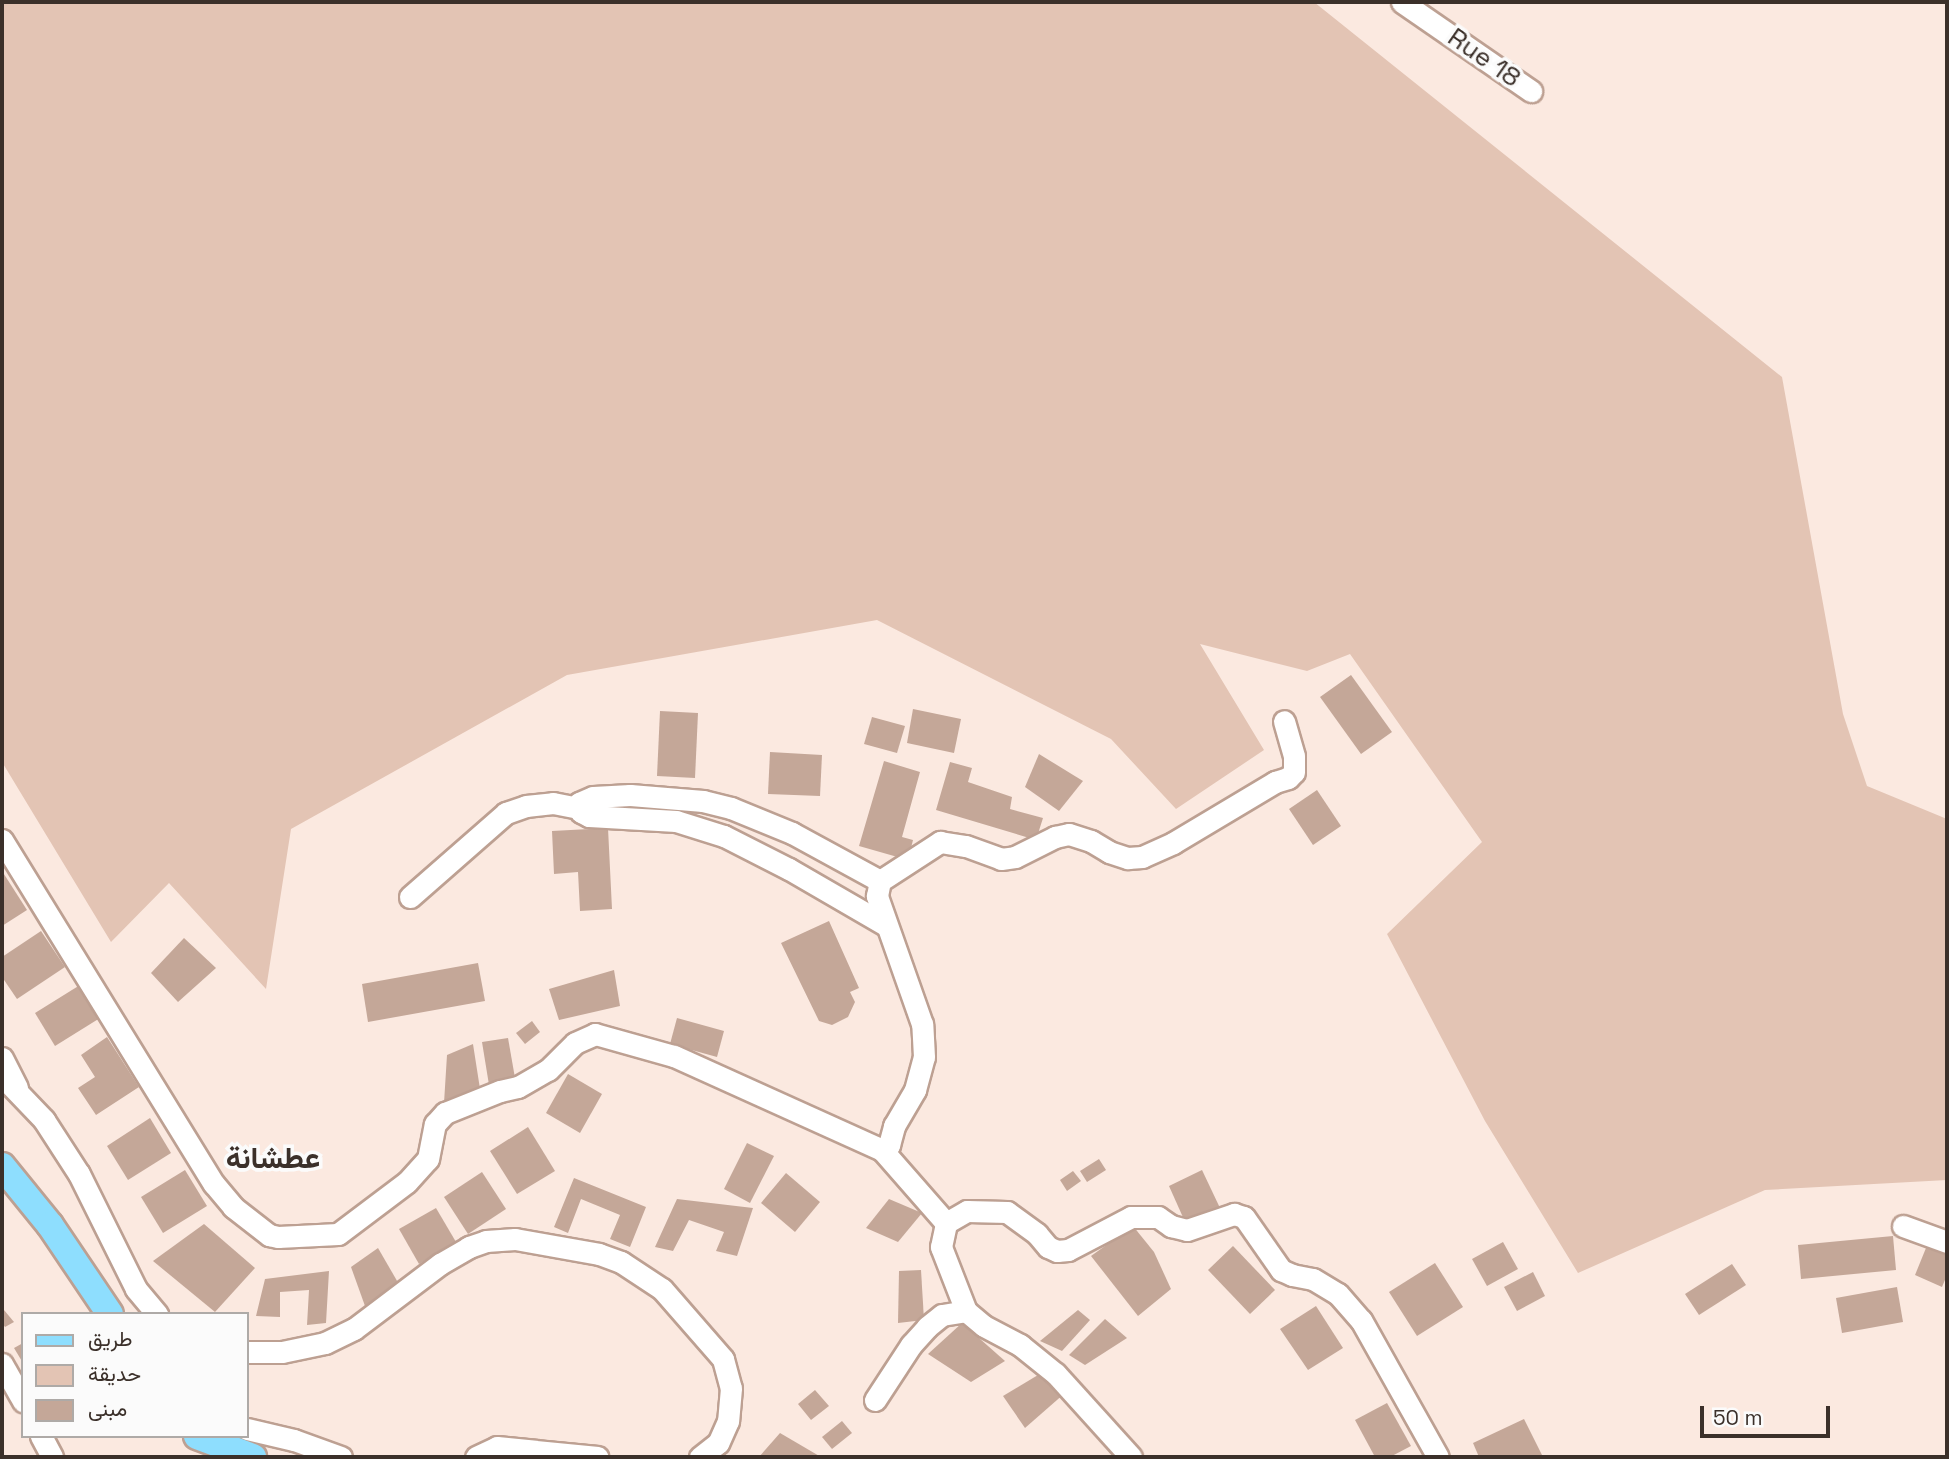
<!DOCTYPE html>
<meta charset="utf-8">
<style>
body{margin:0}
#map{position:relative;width:1949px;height:1459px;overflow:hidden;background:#fbe9e0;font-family:"Space Grotesk",Vazirmatn,sans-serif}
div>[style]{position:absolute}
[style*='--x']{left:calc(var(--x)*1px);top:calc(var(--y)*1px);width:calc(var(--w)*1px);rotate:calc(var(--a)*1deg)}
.green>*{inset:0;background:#e3c4b4}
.building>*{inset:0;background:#c4a798}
.roads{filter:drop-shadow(2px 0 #bda092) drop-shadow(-2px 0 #bda092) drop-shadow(0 2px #bda092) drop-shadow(0 -2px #bda092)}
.minor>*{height:21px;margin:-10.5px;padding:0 10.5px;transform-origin:10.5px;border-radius:10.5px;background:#fff}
.major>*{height:26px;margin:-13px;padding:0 13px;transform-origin:13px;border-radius:13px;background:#8edefe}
span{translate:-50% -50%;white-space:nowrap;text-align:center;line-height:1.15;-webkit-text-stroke:7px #fbfbfb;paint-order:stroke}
.street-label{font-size:26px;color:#3b302a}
.quarter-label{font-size:30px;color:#3b302a;font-weight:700}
.frame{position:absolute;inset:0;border:4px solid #3b302a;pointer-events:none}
.legend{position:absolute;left:21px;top:1312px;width:228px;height:126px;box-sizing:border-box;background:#fbfbfb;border:2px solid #aeaaa7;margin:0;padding:9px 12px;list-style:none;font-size:21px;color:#3b302a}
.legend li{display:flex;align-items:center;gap:14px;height:35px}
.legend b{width:35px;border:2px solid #aeaaa7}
.scale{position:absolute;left:1700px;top:1406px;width:130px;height:32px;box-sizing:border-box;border:4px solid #3b302a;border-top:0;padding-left:9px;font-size:21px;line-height:24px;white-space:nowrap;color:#3b302a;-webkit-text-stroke:5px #fbfbfb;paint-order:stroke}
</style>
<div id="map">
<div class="green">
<i style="clip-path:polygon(2px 2px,1314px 2px,1782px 377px,1843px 714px,1867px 786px,1947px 819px,1947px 1180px,1765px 1190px,1578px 1273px,1485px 1121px,1387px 934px,1482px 842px,1350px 654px,1307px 671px,1200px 644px,1264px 750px,1176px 809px,1111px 739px,877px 620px,567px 675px,291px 829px,266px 989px,169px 883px,111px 942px,2px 762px)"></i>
</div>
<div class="building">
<i style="clip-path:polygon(1351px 675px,1392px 732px,1361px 754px,1320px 697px)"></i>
<i style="clip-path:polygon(913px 709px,961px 719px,954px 753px,907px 743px)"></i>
<i style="clip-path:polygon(660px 711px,698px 713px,695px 778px,657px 776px)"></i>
<i style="clip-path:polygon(872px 717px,905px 726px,897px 753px,864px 744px)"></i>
<i style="clip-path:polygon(770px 752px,822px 755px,820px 796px,768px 794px)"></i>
<i style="clip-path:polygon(1039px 754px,1083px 781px,1059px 811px,1025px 787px)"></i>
<i style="clip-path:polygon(884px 761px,920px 772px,902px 837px,913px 840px,908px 860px,859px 846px)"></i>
<i style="clip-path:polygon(950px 762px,972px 768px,968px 782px,1012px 797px,1010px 809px,1043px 818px,1036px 840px,936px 810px)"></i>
<i style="clip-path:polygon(1317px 790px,1341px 826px,1313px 845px,1289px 809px)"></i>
<i style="clip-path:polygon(608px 828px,612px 909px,580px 911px,578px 872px,554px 874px,552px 831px)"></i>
<i style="clip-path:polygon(2px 871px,27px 910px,2px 926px)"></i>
<i style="clip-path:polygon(829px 921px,859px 988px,850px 992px,855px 1002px,848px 1017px,832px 1025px,819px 1021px,781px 943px)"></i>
<i style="clip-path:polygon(41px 931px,65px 967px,17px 999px,2px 977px,2px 957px)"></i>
<i style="clip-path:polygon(184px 938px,216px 968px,178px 1002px,151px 973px)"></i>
<i style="clip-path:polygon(478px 963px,485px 1001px,368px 1022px,362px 984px)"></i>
<i style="clip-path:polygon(614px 970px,620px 1006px,559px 1020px,549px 989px)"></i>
<i style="clip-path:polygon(80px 985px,100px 1018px,55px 1046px,35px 1013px)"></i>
<i style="clip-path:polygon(677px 1018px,724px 1031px,717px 1057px,670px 1044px)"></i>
<i style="clip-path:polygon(532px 1021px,540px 1032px,525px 1044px,516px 1033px)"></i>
<i style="clip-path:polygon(107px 1037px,139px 1087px,96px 1115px,78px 1088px,95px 1077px,81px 1055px)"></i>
<i style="clip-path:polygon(508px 1038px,515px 1078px,489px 1085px,482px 1042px)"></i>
<i style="clip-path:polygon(473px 1044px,480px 1089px,444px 1103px,447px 1055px)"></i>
<i style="clip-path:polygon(568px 1074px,602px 1094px,580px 1133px,546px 1113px)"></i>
<i style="clip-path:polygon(150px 1118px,171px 1153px,128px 1180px,107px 1146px)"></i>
<i style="clip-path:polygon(528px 1127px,555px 1171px,517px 1194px,490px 1151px)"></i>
<i style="clip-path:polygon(747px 1143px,774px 1156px,750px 1203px,724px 1189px)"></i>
<i style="clip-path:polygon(1099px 1159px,1106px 1170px,1087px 1182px,1080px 1171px)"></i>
<i style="clip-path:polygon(185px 1170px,207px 1206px,163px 1233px,141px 1197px)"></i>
<i style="clip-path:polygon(1202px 1170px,1220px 1208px,1186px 1224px,1169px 1186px)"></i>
<i style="clip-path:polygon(1073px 1171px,1081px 1181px,1067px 1191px,1060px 1180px)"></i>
<i style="clip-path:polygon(482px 1172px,506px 1209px,468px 1234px,444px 1197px)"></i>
<i style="clip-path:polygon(786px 1173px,820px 1202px,795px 1232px,761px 1203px)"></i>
<i style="clip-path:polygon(574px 1178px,646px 1207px,630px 1247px,610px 1239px,620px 1215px,581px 1199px,568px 1233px,554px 1227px)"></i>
<i style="clip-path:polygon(677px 1199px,753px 1208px,737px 1256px,716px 1251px,724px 1232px,689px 1220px,673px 1251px,655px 1247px)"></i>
<i style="clip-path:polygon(889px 1199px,922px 1213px,898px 1242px,866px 1228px)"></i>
<i style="clip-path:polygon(436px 1208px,456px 1242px,419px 1264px,399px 1229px)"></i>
<i style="clip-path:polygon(204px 1224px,255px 1268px,215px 1312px,153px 1261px)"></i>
<i style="clip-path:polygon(1133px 1226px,1154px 1252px,1171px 1289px,1138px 1316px,1091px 1256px)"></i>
<i style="clip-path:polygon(1893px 1236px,1896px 1270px,1801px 1279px,1798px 1245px)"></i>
<i style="clip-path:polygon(1503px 1242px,1518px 1269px,1487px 1286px,1472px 1259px)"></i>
<i style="clip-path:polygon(1928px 1243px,1947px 1251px,1947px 1275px,1942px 1287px,1915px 1275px)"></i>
<i style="clip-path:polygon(1233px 1246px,1275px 1290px,1250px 1314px,1208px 1270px)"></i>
<i style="clip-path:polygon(378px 1248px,400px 1286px,365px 1306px,351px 1267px)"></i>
<i style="clip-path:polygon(1435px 1263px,1463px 1307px,1417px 1336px,1389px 1292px)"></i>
<i style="clip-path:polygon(1732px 1264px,1746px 1285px,1699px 1315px,1685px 1294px)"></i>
<i style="clip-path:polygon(921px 1270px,924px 1320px,898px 1323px,899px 1271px)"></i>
<i style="clip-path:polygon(329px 1271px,326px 1323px,307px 1325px,309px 1290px,280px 1292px,280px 1317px,256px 1316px,265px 1279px)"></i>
<i style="clip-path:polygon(1533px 1272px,1545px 1296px,1517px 1311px,1504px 1287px)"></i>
<i style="clip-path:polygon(1897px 1287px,1903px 1322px,1842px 1333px,1836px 1298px)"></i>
<i style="clip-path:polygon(1316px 1306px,1343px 1348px,1308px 1370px,1280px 1329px)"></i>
<i style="clip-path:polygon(4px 1310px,14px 1322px,5px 1327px,2px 1323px)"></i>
<i style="clip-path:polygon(1078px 1310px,1090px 1320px,1062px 1351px,1040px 1341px)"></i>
<i style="clip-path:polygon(1105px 1319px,1127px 1338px,1085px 1365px,1069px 1355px)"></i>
<i style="clip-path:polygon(962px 1323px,1005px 1361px,971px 1382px,928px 1354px)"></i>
<i style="clip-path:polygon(23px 1343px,23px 1363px,14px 1348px)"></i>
<i style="clip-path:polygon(1043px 1372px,1065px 1393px,1025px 1428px,1003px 1396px)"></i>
<i style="clip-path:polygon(815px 1390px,829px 1406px,811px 1420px,798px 1404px)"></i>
<i style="clip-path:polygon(1387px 1403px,1411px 1446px,1390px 1457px,1375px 1457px,1355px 1420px)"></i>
<i style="clip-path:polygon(1524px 1419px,1543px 1457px,1479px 1457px,1473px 1443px)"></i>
<i style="clip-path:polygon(842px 1421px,852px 1433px,832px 1449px,822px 1437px)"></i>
<i style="clip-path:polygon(780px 1433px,821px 1457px,759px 1457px)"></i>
</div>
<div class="roads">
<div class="minor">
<i style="--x:1402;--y:2;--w:157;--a:34.6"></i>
<i style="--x:2;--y:840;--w:404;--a:58.4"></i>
<i style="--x:214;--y:1184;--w:30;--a:50"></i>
<i style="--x:233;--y:1207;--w:46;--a:37.9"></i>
<i style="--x:269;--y:1235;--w:9;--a:13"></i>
<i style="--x:278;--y:1237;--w:60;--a:-2.9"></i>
<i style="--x:338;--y:1234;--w:86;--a:-37"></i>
<i style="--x:407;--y:1182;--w:31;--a:-48"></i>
<i style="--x:428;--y:1159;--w:36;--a:-79"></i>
<i style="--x:435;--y:1124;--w:15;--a:-48"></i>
<i style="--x:445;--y:1113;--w:59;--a:-21.8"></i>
<i style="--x:500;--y:1091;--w:18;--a:-13"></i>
<i style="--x:518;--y:1087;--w:34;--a:-30"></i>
<i style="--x:548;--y:1070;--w:38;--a:-45"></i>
<i style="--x:575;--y:1043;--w:22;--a:-24"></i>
<i style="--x:595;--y:1034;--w:82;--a:15.6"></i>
<i style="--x:674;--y:1056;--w:228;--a:24.3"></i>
<i style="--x:880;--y:881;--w:100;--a:-151.4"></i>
<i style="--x:792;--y:833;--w:66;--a:-157.7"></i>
<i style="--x:731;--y:808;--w:29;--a:-166"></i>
<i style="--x:703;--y:801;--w:73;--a:-175.3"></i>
<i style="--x:630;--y:795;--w:37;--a:177"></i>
<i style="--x:593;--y:797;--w:15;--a:157"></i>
<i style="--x:579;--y:803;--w:9;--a:77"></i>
<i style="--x:581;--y:812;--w:9;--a:27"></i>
<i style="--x:589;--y:816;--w:87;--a:3.3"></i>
<i style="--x:676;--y:821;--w:50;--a:17.4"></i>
<i style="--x:724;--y:836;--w:73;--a:26.9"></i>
<i style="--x:789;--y:869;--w:110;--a:30.1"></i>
<i style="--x:410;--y:897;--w:128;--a:-41.2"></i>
<i style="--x:506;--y:813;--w:21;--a:-19"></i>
<i style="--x:526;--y:806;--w:27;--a:-6"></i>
<i style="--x:553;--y:803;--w:26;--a:11"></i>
<i style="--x:2;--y:1058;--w:33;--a:63"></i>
<i style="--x:2;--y:1076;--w:61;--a:46.3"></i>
<i style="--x:44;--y:1120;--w:64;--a:57.1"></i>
<i style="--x:79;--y:1174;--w:128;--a:63.6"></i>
<i style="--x:136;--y:1289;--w:33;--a:50"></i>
<i style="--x:946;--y:1223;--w:24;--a:-30"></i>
<i style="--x:967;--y:1211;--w:40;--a:1.4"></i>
<i style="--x:1007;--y:1212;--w:37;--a:36"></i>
<i style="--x:1037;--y:1234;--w:17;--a:50"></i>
<i style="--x:1048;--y:1247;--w:10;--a:24"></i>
<i style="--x:1057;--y:1251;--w:11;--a:-5"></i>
<i style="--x:1068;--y:1250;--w:71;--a:-27.6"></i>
<i style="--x:1131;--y:1217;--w:27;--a:0"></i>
<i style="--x:1158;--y:1217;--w:16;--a:35"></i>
<i style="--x:1171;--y:1226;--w:16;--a:14"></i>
<i style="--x:1187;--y:1230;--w:50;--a:-18.8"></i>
<i style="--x:1234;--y:1214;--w:10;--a:17"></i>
<i style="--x:1244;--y:1217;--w:65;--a:55.1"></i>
<i style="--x:1281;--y:1270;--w:12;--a:24"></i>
<i style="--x:1292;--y:1275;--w:21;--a:11"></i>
<i style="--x:1313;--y:1279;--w:29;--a:31"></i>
<i style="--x:1338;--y:1294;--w:35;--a:49"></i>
<i style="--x:1361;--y:1320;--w:157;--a:60.7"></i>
<i style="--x:1903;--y:1226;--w:47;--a:20"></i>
<i style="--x:966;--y:1311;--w:69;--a:-111.3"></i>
<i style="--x:941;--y:1247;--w:25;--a:-78"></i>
<i style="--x:946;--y:1223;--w:97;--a:-131.2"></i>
<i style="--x:882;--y:1150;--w:9;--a:-36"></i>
<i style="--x:889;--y:1145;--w:20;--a:-75"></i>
<i style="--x:894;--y:1126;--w:42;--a:-59.7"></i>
<i style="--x:915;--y:1090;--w:34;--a:-75"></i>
<i style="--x:924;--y:1057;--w:33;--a:-93"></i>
<i style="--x:922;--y:1024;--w:136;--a:-109.4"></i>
<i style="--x:877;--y:896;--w:15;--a:-79"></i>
<i style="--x:880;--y:881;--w:72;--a:-33"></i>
<i style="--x:940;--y:842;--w:26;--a:9"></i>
<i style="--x:966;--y:846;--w:37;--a:20"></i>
<i style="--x:1001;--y:859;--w:14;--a:-8"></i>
<i style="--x:1015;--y:857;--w:45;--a:-26.6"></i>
<i style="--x:1055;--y:837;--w:14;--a:-12"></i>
<i style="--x:1069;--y:834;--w:23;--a:18"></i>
<i style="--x:1091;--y:841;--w:21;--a:31"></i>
<i style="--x:1109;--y:852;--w:20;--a:18"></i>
<i style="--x:1128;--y:858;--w:14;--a:-4"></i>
<i style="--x:1142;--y:857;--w:34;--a:-24"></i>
<i style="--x:1173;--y:843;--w:119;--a:-30.9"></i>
<i style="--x:1275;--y:782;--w:14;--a:-17"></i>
<i style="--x:1288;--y:778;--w:8;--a:-45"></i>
<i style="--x:1294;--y:772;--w:16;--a:-90"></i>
<i style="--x:1294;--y:756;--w:36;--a:-106"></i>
<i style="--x:247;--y:1352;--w:35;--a:0"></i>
<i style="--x:282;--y:1352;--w:44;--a:-11.8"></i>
<i style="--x:325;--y:1343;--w:32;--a:-26"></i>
<i style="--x:354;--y:1329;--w:108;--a:-37.1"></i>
<i style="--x:440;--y:1264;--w:34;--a:-30"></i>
<i style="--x:469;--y:1247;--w:18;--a:-19"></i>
<i style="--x:486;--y:1241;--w:29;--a:-4"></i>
<i style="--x:515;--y:1239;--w:85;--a:10.1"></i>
<i style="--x:599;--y:1254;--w:23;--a:20"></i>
<i style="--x:621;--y:1262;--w:49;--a:33.4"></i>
<i style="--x:662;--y:1289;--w:93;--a:48.9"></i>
<i style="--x:723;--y:1359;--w:30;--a:75"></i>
<i style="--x:731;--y:1388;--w:33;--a:95"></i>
<i style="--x:728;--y:1421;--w:24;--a:114"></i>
<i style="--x:718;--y:1443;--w:23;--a:142"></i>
<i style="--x:2;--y:1364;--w:43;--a:60.4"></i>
<i style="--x:875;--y:1400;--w:66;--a:-56.8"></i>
<i style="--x:911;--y:1345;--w:24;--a:-48"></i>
<i style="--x:927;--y:1327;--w:19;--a:-39"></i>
<i style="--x:942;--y:1315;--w:24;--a:-9"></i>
<i style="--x:966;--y:1311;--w:23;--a:40"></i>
<i style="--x:984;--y:1326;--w:41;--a:27.8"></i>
<i style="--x:1020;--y:1345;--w:46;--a:38.9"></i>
<i style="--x:1056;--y:1374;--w:112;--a:47.9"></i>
<i style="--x:247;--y:1429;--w:48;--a:13.2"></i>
<i style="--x:294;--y:1440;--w:50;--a:19.9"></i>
<i style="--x:41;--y:1436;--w:24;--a:62"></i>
<i style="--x:476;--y:1457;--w:23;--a:-25"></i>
<i style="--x:497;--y:1447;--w:101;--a:5.7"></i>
</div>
<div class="major">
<i style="--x:2;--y:1166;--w:76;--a:50.9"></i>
<i style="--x:50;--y:1225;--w:107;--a:56"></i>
<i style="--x:197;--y:1436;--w:60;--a:20.6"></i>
</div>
</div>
<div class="street-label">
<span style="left:1484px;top:58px;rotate:35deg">Rue 18</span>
</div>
<div class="quarter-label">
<span style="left:273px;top:1158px">عطشانة</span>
</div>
<div class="frame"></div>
<ul class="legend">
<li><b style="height:9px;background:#8edefe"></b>طريق</li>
<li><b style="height:19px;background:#e3c4b4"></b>حديقة</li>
<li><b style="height:19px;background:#c4a798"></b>مبنى</li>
</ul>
<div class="scale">50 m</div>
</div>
